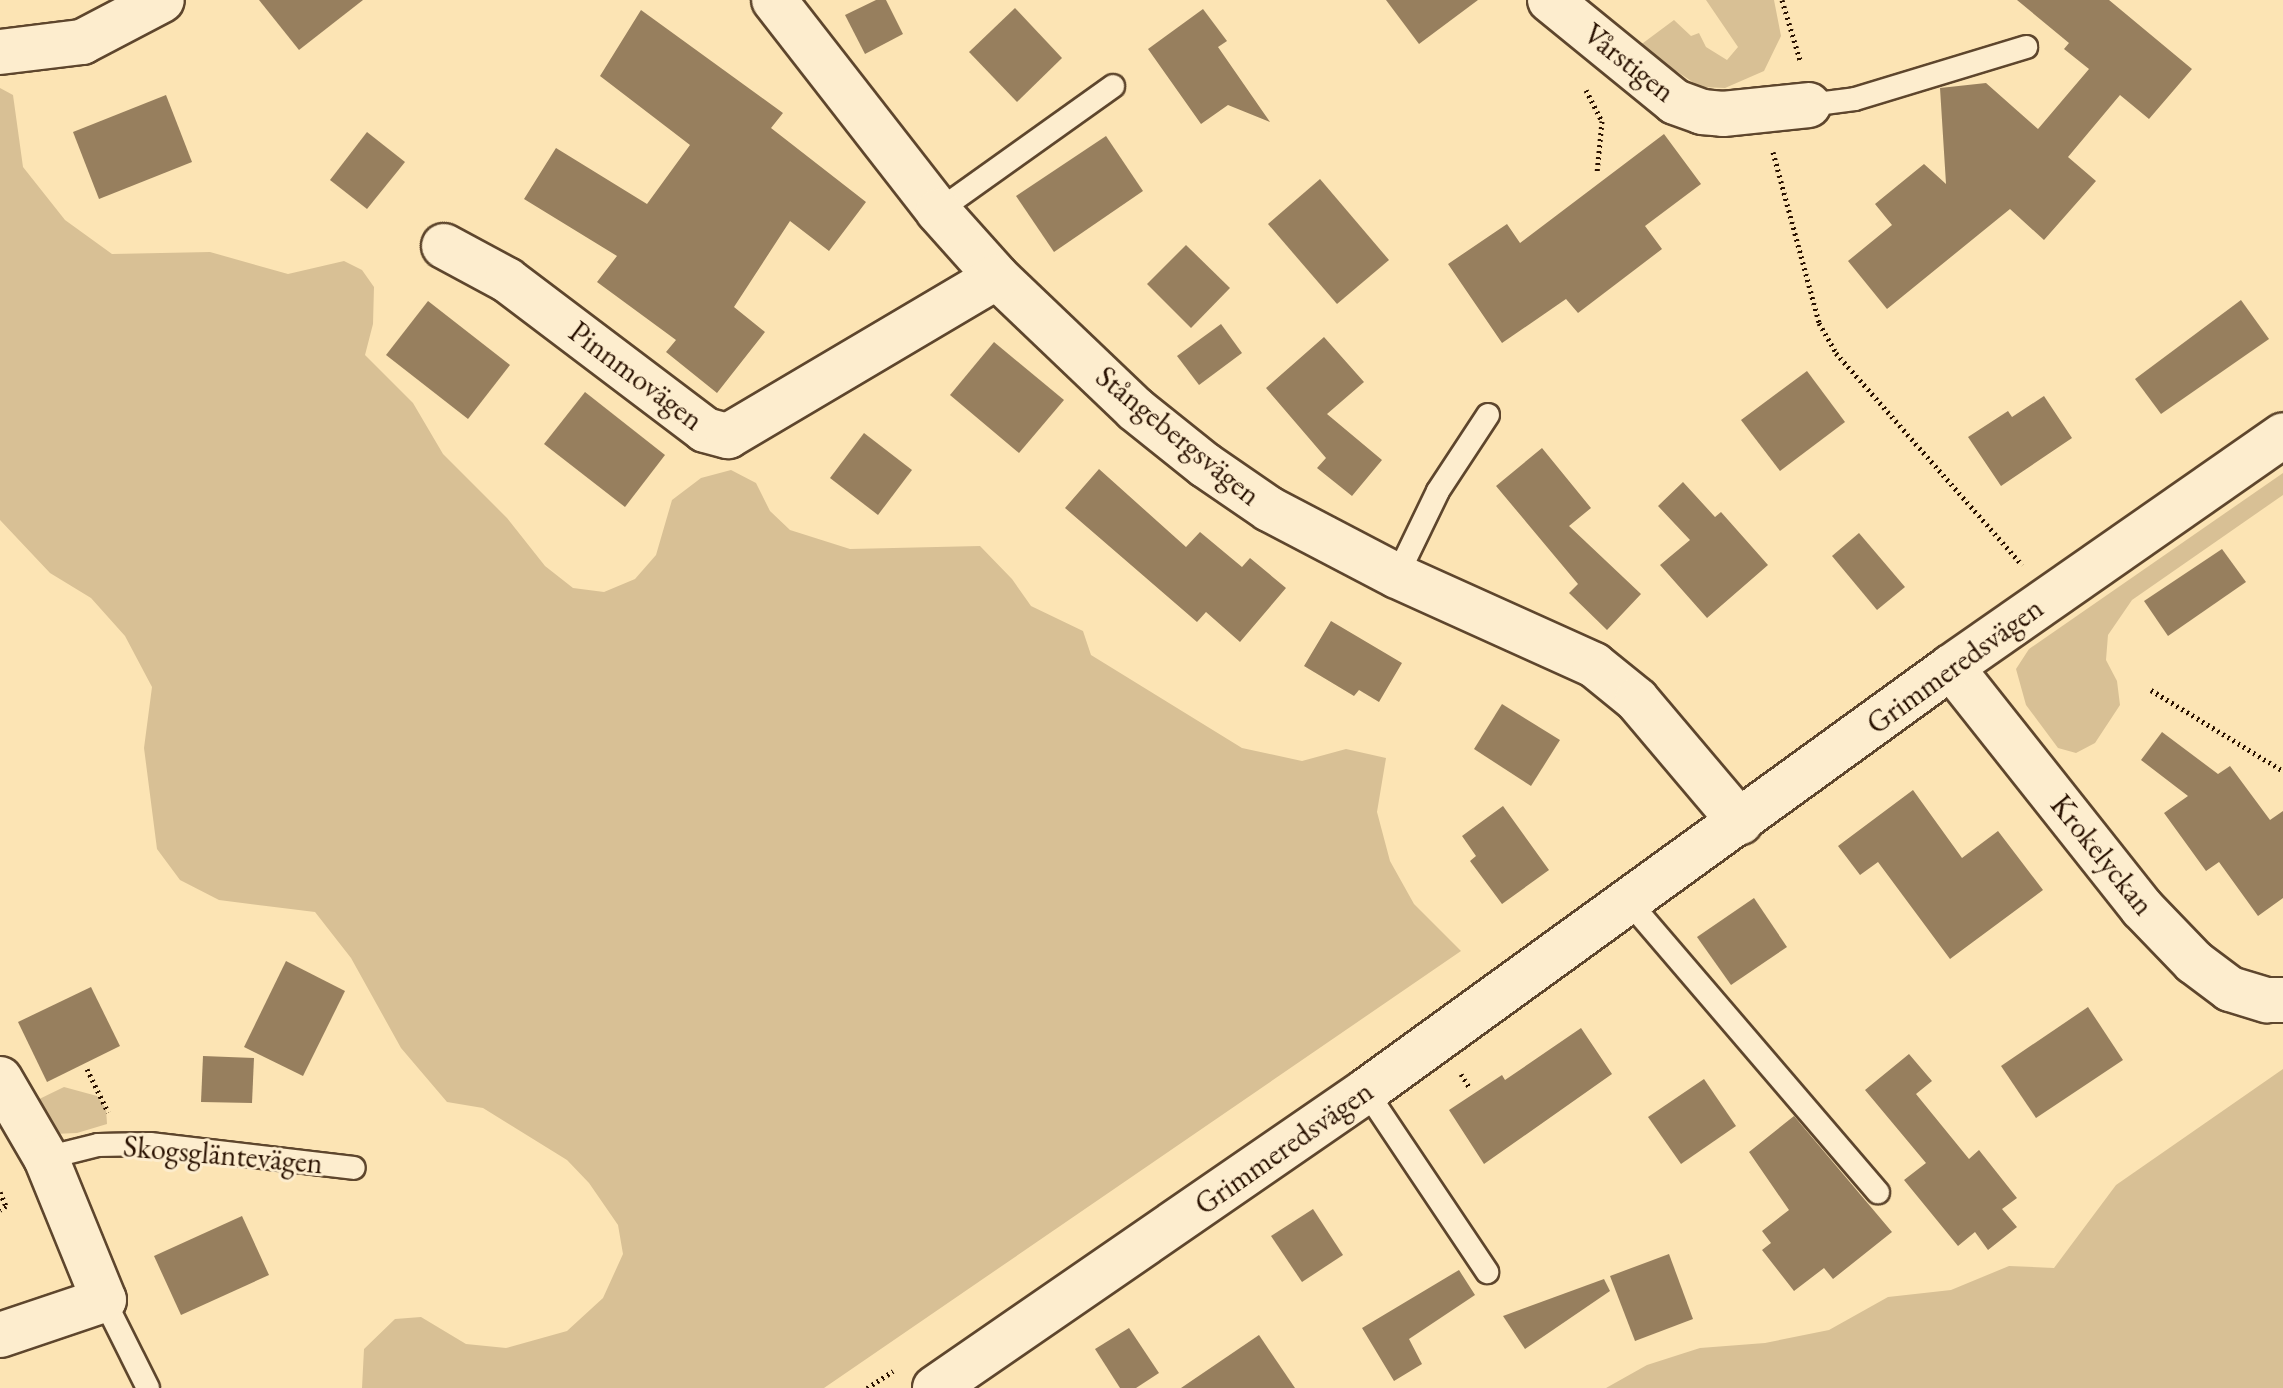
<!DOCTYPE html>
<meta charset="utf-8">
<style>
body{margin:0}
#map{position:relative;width:2283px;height:1388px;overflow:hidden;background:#fce4b4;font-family:"EB Garamond",serif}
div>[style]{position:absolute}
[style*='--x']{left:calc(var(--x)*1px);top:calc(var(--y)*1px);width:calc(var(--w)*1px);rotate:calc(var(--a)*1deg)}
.green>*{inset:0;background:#d8c095}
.building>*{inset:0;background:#977f5e}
.path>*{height:5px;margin-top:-2.5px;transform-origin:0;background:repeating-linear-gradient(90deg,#291100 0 2px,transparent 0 6px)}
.roads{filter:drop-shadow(2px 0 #5e462d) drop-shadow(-2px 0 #5e462d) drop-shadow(0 2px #5e462d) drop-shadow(0 -2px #5e462d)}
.lane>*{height:22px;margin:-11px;padding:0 11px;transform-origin:11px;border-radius:11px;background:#fdedce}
.street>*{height:44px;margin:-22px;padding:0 22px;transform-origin:22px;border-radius:22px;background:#fdedce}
.secondary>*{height:44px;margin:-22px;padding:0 22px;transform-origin:22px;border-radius:22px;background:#fdedce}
span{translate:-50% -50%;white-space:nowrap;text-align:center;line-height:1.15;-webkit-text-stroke:6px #fdedce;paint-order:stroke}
.street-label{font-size:30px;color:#291100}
</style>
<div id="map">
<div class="green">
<i style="clip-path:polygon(1706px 0,1774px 0,1781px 36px,1764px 71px,1725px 88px,1700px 87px,1639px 46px,1674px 20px,1691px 36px,1699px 33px,1706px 47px,1727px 60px,1738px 47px)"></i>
<i style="clip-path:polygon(0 88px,13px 95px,23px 167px,65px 220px,112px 254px,210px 252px,288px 274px,344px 261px,362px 270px,374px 287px,373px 324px,365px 355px,413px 403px,443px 454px,507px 518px,545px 566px,573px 588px,604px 592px,635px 579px,656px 555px,672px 500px,701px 478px,731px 470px,756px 483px,770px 511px,790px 530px,850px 549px,980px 546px,1012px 579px,1031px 606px,1083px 631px,1091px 655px,1242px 748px,1302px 761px,1346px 749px,1386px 758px,1377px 812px,1390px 861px,1414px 904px,1461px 951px,824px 1388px,362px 1388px,364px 1349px,395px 1319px,421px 1317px,466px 1344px,506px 1348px,567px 1331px,603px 1298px,623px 1254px,618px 1225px,589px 1183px,567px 1160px,483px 1108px,447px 1102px,401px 1048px,351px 958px,315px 912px,219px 900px,180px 880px,157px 849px,144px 748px,152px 687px,125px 636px,91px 598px,50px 573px,0 520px)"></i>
<i style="clip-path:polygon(2283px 473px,2283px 495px,2132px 600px,2108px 635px,2106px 660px,2117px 681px,2120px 705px,2095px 743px,2076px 753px,2058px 748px,2026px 705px,2016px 669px,2029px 649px)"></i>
<i style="clip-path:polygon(2283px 1069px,2283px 1388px,1606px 1388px,1647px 1365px,1700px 1348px,1765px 1343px,1829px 1330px,1888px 1297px,1951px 1290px,2009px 1266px,2054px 1268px,2116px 1185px)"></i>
<i style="clip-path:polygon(64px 1087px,97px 1096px,106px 1109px,107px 1124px,77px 1133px,53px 1134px,29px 1104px)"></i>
</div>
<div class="building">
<i style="clip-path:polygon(259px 0,363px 0,299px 50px)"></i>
<i style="clip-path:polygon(876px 0,886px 0,903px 34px,865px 54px,845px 15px)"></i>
<i style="clip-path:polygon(1386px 0,1478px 0,1419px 44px)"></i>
<i style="clip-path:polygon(2017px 0,2109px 0,2192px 69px,2149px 119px,2120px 95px,2068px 157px,2096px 181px,2044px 240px,2010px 209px,1887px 309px,1848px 261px,1892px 225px,1875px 204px,1924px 164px,1946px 184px,1940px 88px,1986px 83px,2038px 129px,2089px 69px,2064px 49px,2069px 43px)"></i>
<i style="clip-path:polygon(1015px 8px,1062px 58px,1017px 102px,969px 52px)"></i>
<i style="clip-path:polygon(1203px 9px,1227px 41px,1218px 47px,1270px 122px,1228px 105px,1201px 124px,1148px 49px)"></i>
<i style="clip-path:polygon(641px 10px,783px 113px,771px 128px,866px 202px,829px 251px,790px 221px,734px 307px,765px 332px,717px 393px,666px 352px,676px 340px,597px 282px,617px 256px,524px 199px,556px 148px,647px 204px,690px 145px,600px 76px)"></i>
<i style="clip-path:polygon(166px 95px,192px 162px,99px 199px,73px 132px)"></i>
<i style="clip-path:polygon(367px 132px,405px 162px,367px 209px,330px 180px)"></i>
<i style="clip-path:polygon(1664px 134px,1701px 184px,1645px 226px,1662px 249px,1578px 313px,1566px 299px,1502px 343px,1448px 264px,1507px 224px,1520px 243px)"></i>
<i style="clip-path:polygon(1106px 136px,1143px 191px,1054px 252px,1016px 196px)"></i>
<i style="clip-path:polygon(1320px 179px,1389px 260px,1337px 304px,1268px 224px)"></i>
<i style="clip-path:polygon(1186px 245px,1230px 288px,1191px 328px,1147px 284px)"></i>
<i style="clip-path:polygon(2241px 300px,2269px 339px,2161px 414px,2135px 379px)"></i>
<i style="clip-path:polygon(428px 301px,510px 365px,468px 419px,386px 355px)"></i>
<i style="clip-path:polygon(1221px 324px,1242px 353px,1199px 385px,1177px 356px)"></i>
<i style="clip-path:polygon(1324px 337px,1364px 382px,1327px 414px,1382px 460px,1352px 496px,1317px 468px,1326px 458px,1266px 388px)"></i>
<i style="clip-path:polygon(994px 342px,1064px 400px,1019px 453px,950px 395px)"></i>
<i style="clip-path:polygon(1807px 371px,1845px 422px,1780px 471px,1741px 420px)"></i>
<i style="clip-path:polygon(585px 392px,665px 455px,625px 507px,544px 444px)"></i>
<i style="clip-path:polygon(2044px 396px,2072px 438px,2001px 486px,1968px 437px,2008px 411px,2012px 417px)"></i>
<i style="clip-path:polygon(864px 433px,912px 470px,878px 515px,830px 478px)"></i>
<i style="clip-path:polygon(1542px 448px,1591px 508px,1569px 526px,1641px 594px,1607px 630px,1569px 593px,1578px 584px,1496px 486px)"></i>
<i style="clip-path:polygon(1099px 469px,1186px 547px,1200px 532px,1242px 567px,1250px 558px,1286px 588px,1240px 642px,1206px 612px,1197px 622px,1065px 508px)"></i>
<i style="clip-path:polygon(1683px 482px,1715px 517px,1721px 512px,1768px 565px,1707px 618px,1660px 565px,1690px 540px,1658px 506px)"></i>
<i style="clip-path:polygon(1859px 533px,1905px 587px,1877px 610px,1832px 556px)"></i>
<i style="clip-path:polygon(2222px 549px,2246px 582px,2168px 636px,2144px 601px)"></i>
<i style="clip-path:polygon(1331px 621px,1402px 663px,1379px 702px,1359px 690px,1354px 696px,1304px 666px)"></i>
<i style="clip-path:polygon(1502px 704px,1560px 740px,1531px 786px,1474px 749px)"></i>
<i style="clip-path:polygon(2162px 732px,2218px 774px,2230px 766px,2270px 820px,2283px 811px,2283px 898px,2258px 916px,2219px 862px,2206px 871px,2164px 813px,2188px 796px,2141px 760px)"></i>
<i style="clip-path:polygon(1913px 790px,1962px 858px,1998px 831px,2043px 890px,1950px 959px,1878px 862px,1860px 875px,1838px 846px)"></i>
<i style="clip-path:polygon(1503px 806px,1549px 870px,1502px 904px,1470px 861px,1476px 856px,1462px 836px)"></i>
<i style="clip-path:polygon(1754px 898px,1787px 947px,1731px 985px,1697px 937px)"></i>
<i style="clip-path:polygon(286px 961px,345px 991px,303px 1076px,244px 1047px)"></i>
<i style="clip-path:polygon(91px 987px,120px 1046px,47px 1082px,18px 1022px)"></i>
<i style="clip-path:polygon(2088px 1007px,2123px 1060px,2036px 1118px,2001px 1066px)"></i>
<i style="clip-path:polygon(1581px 1028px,1612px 1074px,1484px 1164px,1449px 1110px,1502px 1075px,1505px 1080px)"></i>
<i style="clip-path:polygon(1909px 1054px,1932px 1081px,1916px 1094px,1969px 1159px,1979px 1150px,2017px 1198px,2002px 1209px,2017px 1227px,1988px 1250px,1975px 1232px,1958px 1246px,1904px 1180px,1926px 1163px,1865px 1090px)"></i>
<i style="clip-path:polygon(203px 1056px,254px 1058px,252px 1103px,201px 1102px)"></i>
<i style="clip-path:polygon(1704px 1079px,1736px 1126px,1681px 1164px,1648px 1117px)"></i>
<i style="clip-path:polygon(1794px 1116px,1892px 1232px,1833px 1279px,1824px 1268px,1794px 1291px,1762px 1250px,1771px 1243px,1762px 1231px,1789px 1210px,1749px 1152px)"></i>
<i style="clip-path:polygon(1313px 1209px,1343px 1255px,1302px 1282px,1271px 1236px)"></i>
<i style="clip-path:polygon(242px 1216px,269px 1275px,181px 1315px,154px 1256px)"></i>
<i style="clip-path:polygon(1669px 1254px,1693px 1319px,1635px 1341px,1610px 1276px)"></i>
<i style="clip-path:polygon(1459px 1270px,1475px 1295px,1409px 1339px,1422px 1364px,1394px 1381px,1362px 1328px)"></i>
<i style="clip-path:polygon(1604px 1279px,1610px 1291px,1525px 1349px,1503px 1316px)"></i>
<i style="clip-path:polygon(1129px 1328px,1159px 1373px,1136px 1388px,1120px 1388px,1095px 1349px)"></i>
<i style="clip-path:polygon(1259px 1335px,1295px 1388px,1181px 1388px)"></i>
</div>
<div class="path">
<i style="--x:1782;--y:0;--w:63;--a:73.3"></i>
<i style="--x:1586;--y:90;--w:35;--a:63"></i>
<i style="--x:1602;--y:121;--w:52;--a:95.5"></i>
<i style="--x:1773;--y:152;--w:177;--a:74.9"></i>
<i style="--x:1819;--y:323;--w:34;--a:60"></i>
<i style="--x:1836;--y:353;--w:282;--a:48.7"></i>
<i style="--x:2151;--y:690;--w:155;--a:31.5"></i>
<i style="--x:87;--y:1069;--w:48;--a:64"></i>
<i style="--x:1461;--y:1074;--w:15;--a:58"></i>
<i style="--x:0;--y:1192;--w:15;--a:67"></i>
<i style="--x:6;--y:1206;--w:7;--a:146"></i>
<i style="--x:867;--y:1388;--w:31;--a:-33"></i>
</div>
<div class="roads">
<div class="lane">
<i style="--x:1809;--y:105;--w:46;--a:-7.4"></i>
<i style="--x:1855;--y:99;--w:179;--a:-16.9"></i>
<i style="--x:938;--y:211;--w:215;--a:-35.5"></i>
<i style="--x:1397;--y:576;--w:94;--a:-64.2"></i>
<i style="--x:1438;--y:491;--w:91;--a:-56.7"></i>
<i style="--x:1630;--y:903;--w:381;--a:49.4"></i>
<i style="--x:1366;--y:1091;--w:218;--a:56.2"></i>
<i style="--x:46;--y:1158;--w:54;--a:-14"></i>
<i style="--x:98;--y:1145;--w:52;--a:-1.1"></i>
<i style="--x:150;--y:1144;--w:205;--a:6.7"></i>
<i style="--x:104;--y:1300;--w:98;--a:63.4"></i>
</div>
<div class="street">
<i style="--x:774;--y:0;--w:267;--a:52.1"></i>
<i style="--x:938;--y:211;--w:89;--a:48.2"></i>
<i style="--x:997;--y:277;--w:191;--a:43.7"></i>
<i style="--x:1135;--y:409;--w:90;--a:38.7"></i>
<i style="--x:1205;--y:465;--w:78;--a:34.5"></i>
<i style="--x:1269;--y:509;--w:144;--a:27.6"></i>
<i style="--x:1397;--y:576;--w:216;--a:24.3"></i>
<i style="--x:1594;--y:665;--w:55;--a:39.1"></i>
<i style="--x:1637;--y:700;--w:160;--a:49.8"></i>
<i style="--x:1550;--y:0;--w:161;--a:39.2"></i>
<i style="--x:1675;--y:102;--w:29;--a:20"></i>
<i style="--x:1702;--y:112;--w:21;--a:5"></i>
<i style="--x:1723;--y:114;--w:86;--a:-6"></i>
<i style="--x:0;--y:52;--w:83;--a:-7"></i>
<i style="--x:82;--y:42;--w:90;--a:-27.7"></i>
<i style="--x:444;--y:246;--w:72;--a:28.4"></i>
<i style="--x:507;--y:280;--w:248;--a:37.1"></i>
<i style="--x:705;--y:430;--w:24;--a:15"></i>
<i style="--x:728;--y:436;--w:312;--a:-30.6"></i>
<i style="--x:1951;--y:667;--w:308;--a:51.6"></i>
<i style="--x:2142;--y:908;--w:75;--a:46.1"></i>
<i style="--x:2194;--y:962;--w:45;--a:36.9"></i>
<i style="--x:2230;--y:989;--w:39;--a:17"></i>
<i style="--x:2267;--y:1000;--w:16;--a:0"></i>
<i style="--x:0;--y:1079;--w:91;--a:59.8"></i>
<i style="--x:46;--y:1158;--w:153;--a:67.8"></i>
<i style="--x:104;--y:1300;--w:110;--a:161.4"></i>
</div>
<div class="secondary">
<i style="--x:935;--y:1388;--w:523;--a:-34.57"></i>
<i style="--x:1366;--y:1091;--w:722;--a:-35.93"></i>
<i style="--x:1951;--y:667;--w:405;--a:-34.9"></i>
</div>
</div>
<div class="street-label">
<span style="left:1629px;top:63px;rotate:38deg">Vårstigen</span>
<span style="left:636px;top:376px;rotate:37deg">Pinnmovägen</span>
<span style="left:1178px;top:436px;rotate:39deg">Stångebergsvägen</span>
<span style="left:1955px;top:666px;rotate:-36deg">Grimmeredsvägen</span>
<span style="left:2102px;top:855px;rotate:51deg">Krokelyckan</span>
<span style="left:1284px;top:1148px;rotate:-35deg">Grimmeredsvägen</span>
<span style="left:223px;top:1155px;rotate:5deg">Skogsgläntevägen</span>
</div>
</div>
